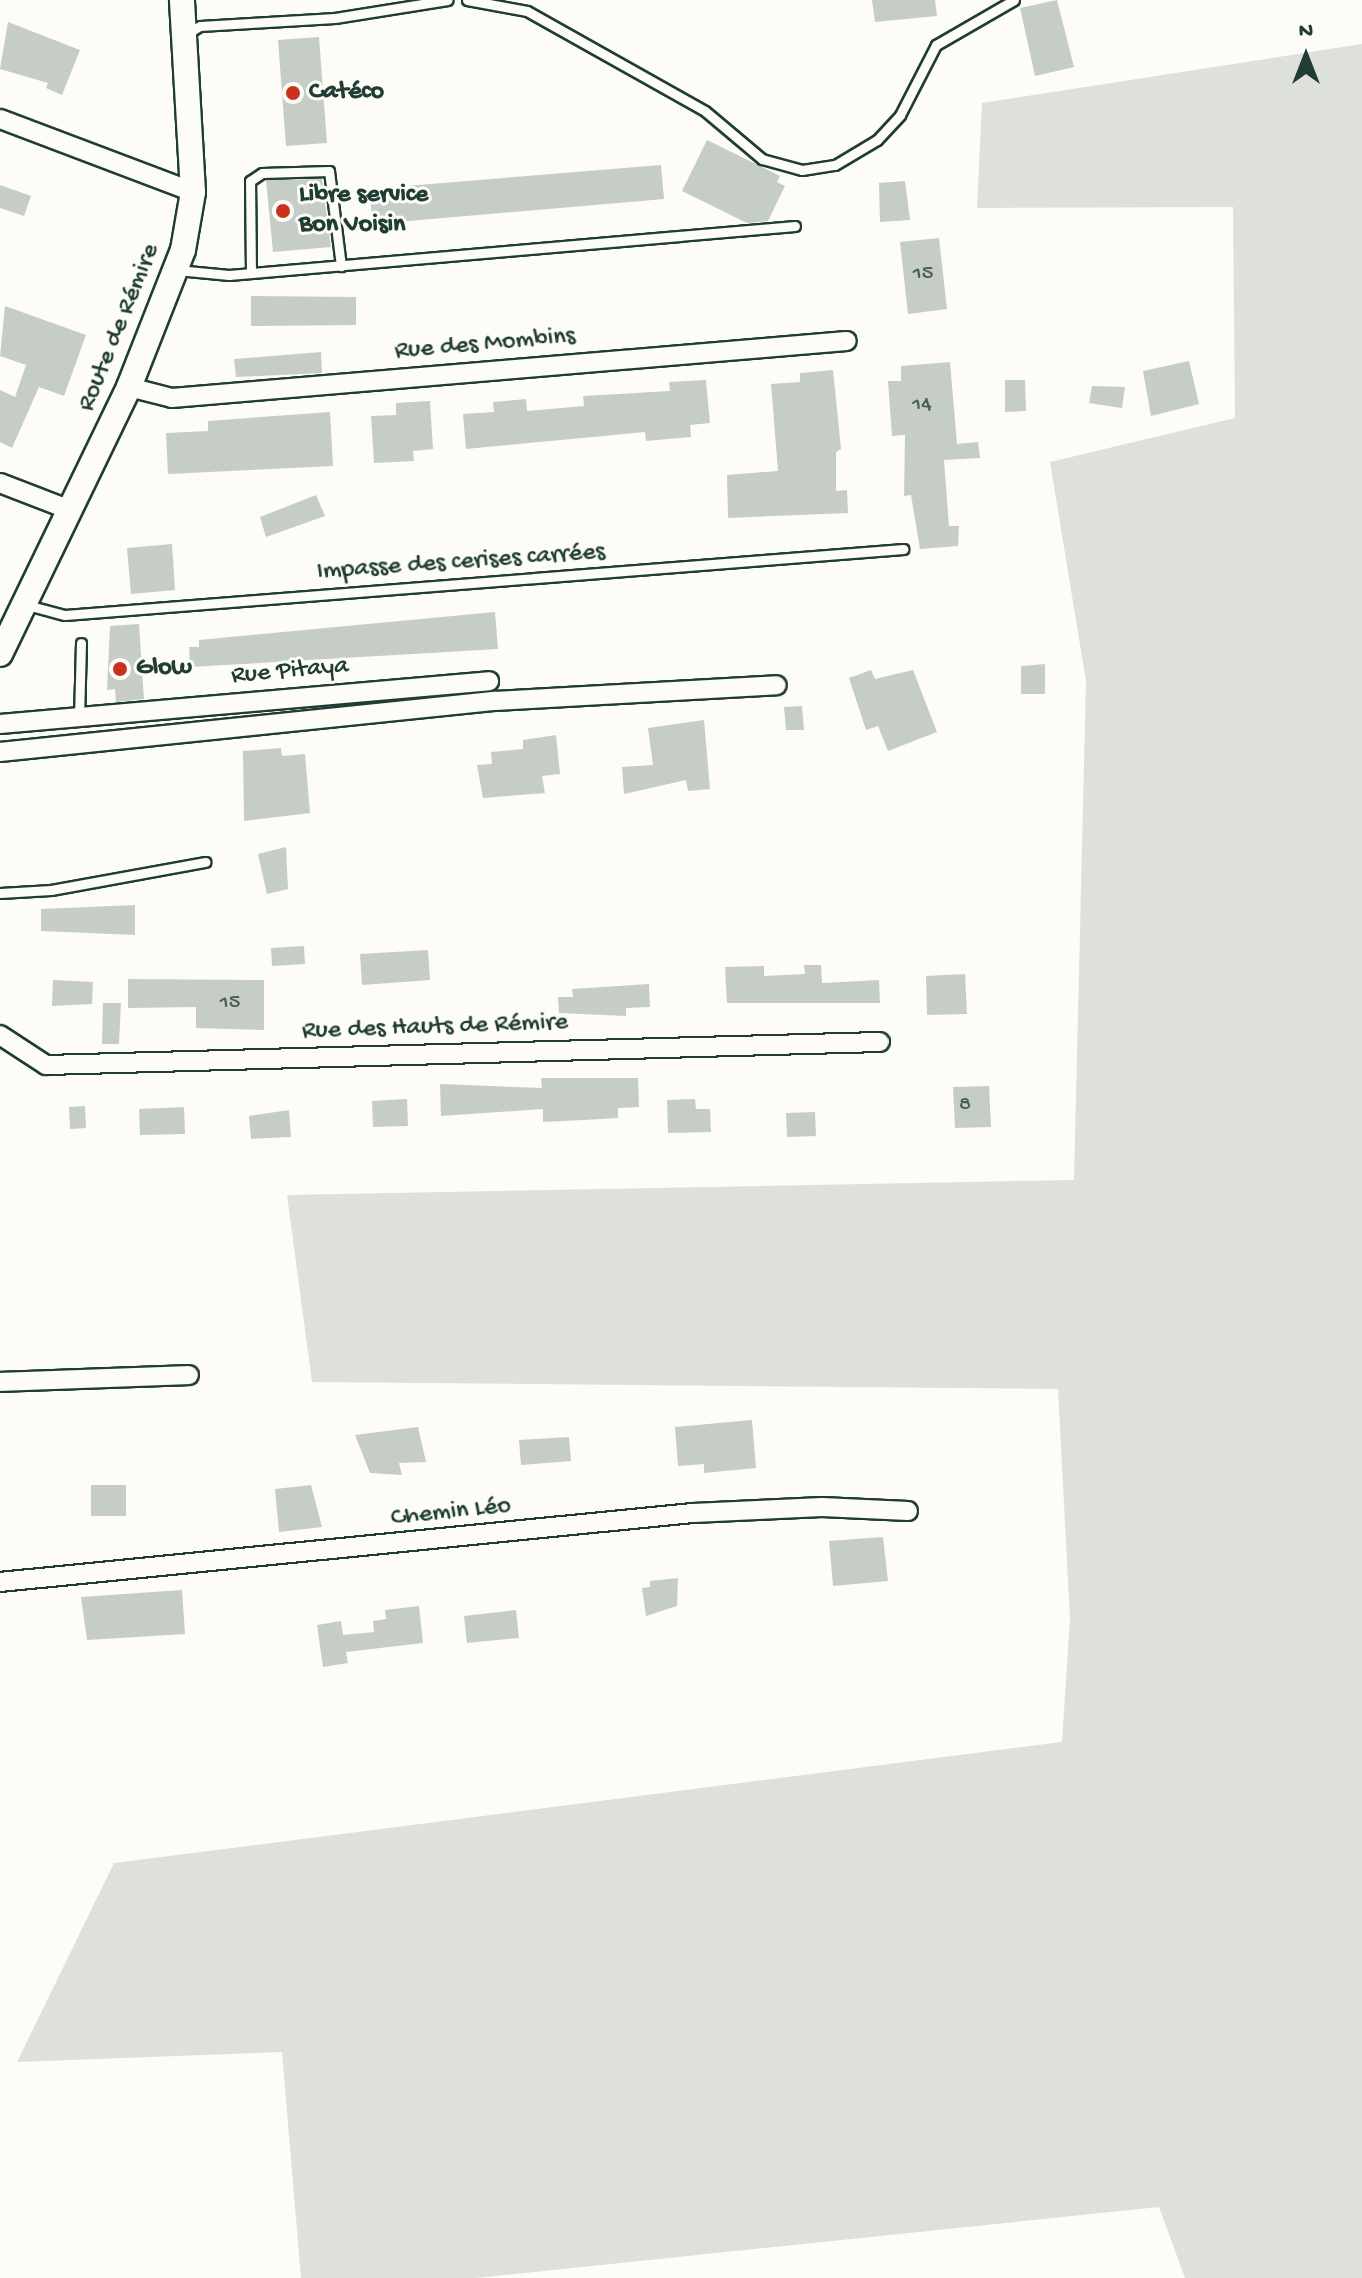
<!DOCTYPE html>
<meta charset="utf-8">
<style>
body{margin:0}
#map{position:relative;width:1362px;height:2278px;overflow:hidden;background:#fdfcf7;font-family:"Gochi Hand",sans-serif}
div>[style]{position:absolute}
[style*='--x']{left:calc(var(--x)*1px);top:calc(var(--y)*1px);width:calc(var(--w)*1px);rotate:calc(var(--a)*1deg)}
.green>*{inset:0;background:#dde0db}
.building>*{inset:0;background:#c6cdc7}
.roads{filter:drop-shadow(2px 0 #1f3d34) drop-shadow(-2px 0 #1f3d34) drop-shadow(0 2px #1f3d34) drop-shadow(0 -2px #1f3d34)}
.service>*{height:9px;margin:-4.5px;padding:0 4.5px;transform-origin:4.5px;border-radius:4.5px;background:#fdfcf7}
.minor>*{height:18px;margin:-9px;padding:0 9px;transform-origin:9px;border-radius:9px;background:#fdfcf7}
.secondary>*{height:24px;margin:-12px;padding:0 12px;transform-origin:12px;border-radius:12px;background:#fdfcf7}
.dots>*{width:22px;height:22px;translate:-50% -50%;box-sizing:border-box;border:4px solid #fdfcf7;border-radius:50%}
span{translate:-50% -50%;white-space:nowrap;text-align:center;line-height:1.15;-webkit-text-stroke:6px #fdfcf7;paint-order:stroke}
.number-label{font-size:22px;color:#496159}
.number-label span{-webkit-text-stroke-width:0}
.poi-label{font-size:26px;color:#1f3d34;font-weight:700}
.left{translate:0 -50%;text-align:left}
.street-label{font-size:26px;color:#1f3d34}
.north{position:absolute;left:1266px;top:16px;width:80px;height:80px;-webkit-text-stroke:6px #fdfcf7;paint-order:stroke;rotate:0deg;font-size:22px;font-weight:700;line-height:32px;text-align:center;color:#1f3d34}
.north::after{content:'';display:block;margin:auto;width:28px;height:36px;background:#1f3d34;clip-path:polygon(50% 0,100% 100%,50% 72%,0 100%)}
</style>
<div id="map">
<div class="green">
<i style="clip-path:polygon(1362px 44px,1362px 2278px,1185px 2278px,1159px 2207px,476px 2278px,301px 2278px,282px 2052px,17px 2062px,114px 1863px,1062px 1742px,1070px 1619px,1058px 1389px,312px 1382px,287px 1195px,1074px 1180px,1086px 681px,1050px 462px,1235px 418px,1233px 207px,977px 208px,982px 103px)"></i>
</div>
<div class="building">
<i style="clip-path:polygon(872px 0,935px 0,937px 16px,875px 22px)"></i>
<i style="clip-path:polygon(1057px 0,1074px 67px,1035px 76px,1020px 8px)"></i>
<i style="clip-path:polygon(8px 22px,80px 50px,62px 95px,46px 88px,48px 83px,0 69px)"></i>
<i style="clip-path:polygon(319px 37px,327px 143px,286px 146px,278px 40px)"></i>
<i style="clip-path:polygon(707px 140px,780px 176px,777px 182px,785px 186px,768px 221px,747px 223px,682px 191px)"></i>
<i style="clip-path:polygon(661px 165px,664px 199px,373px 224px,369px 189px)"></i>
<i style="clip-path:polygon(322px 179px,331px 247px,273px 252px,266px 180px)"></i>
<i style="clip-path:polygon(905px 181px,910px 220px,880px 222px,879px 183px)"></i>
<i style="clip-path:polygon(0 185px,31px 196px,24px 216px,0 208px)"></i>
<i style="clip-path:polygon(939px 238px,947px 309px,908px 314px,900px 242px)"></i>
<i style="clip-path:polygon(251px 296px,356px 297px,356px 325px,251px 326px)"></i>
<i style="clip-path:polygon(5px 306px,86px 335px,64px 396px,39px 387px,12px 448px,0 442px,0 390px,15px 397px,26px 365px,0 356px)"></i>
<i style="clip-path:polygon(321px 352px,322px 373px,236px 377px,234px 359px)"></i>
<i style="clip-path:polygon(1189px 361px,1199px 404px,1151px 416px,1143px 371px)"></i>
<i style="clip-path:polygon(950px 362px,957px 444px,978px 442px,980px 458px,944px 460px,949px 526px,959px 526px,958px 546px,920px 549px,911px 495px,904px 496px,905px 435px,892px 436px,888px 381px,901px 381px,901px 366px)"></i>
<i style="clip-path:polygon(833px 370px,841px 449px,836px 452px,836px 491px,847px 490px,848px 513px,728px 518px,727px 475px,778px 471px,771px 384px,800px 382px,800px 373px)"></i>
<i style="clip-path:polygon(706px 380px,710px 423px,690px 425px,691px 437px,646px 441px,645px 432px,466px 449px,463px 414px,494px 412px,493px 402px,526px 399px,527px 411px,584px 406px,583px 396px,670px 391px,669px 382px)"></i>
<i style="clip-path:polygon(1005px 380px,1025px 380px,1026px 411px,1005px 412px)"></i>
<i style="clip-path:polygon(1092px 386px,1125px 387px,1122px 408px,1089px 403px)"></i>
<i style="clip-path:polygon(430px 401px,433px 449px,413px 451px,414px 461px,374px 463px,371px 416px,396px 415px,396px 403px)"></i>
<i style="clip-path:polygon(330px 412px,333px 466px,168px 474px,166px 433px,208px 431px,208px 421px)"></i>
<i style="clip-path:polygon(316px 495px,325px 516px,266px 537px,260px 517px)"></i>
<i style="clip-path:polygon(172px 544px,175px 590px,131px 594px,127px 548px)"></i>
<i style="clip-path:polygon(495px 612px,498px 649px,190px 667px,189px 647px,199px 647px,199px 640px)"></i>
<i style="clip-path:polygon(139px 624px,144px 699px,116px 702px,115px 689px,107px 690px,110px 626px)"></i>
<i style="clip-path:polygon(1045px 664px,1045px 694px,1021px 694px,1021px 666px)"></i>
<i style="clip-path:polygon(871px 670px,875px 679px,913px 670px,937px 732px,888px 751px,878px 726px,866px 730px,849px 678px)"></i>
<i style="clip-path:polygon(802px 706px,804px 730px,786px 730px,784px 707px)"></i>
<i style="clip-path:polygon(704px 720px,710px 789px,688px 791px,686px 780px,624px 794px,622px 767px,653px 765px,648px 728px)"></i>
<i style="clip-path:polygon(556px 735px,560px 774px,542px 776px,545px 793px,483px 798px,477px 765px,492px 764px,491px 752px,523px 749px,523px 740px)"></i>
<i style="clip-path:polygon(281px 748px,282px 756px,305px 754px,310px 813px,244px 821px,243px 751px)"></i>
<i style="clip-path:polygon(286px 847px,288px 889px,267px 894px,258px 854px)"></i>
<i style="clip-path:polygon(135px 905px,135px 935px,41px 931px,41px 909px)"></i>
<i style="clip-path:polygon(304px 946px,305px 964px,272px 966px,271px 948px)"></i>
<i style="clip-path:polygon(428px 950px,430px 980px,362px 985px,360px 954px)"></i>
<i style="clip-path:polygon(804px 965px,821px 965px,822px 983px,879px 980px,880px 1003px,727px 1003px,725px 967px,764px 966px,764px 976px,805px 974px)"></i>
<i style="clip-path:polygon(965px 974px,967px 1014px,927px 1015px,926px 976px)"></i>
<i style="clip-path:polygon(128px 979px,264px 980px,264px 1030px,196px 1028px,196px 1007px,128px 1008px)"></i>
<i style="clip-path:polygon(53px 980px,93px 982px,92px 1004px,52px 1006px)"></i>
<i style="clip-path:polygon(649px 984px,650px 1007px,626px 1008px,626px 1016px,559px 1013px,558px 997px,573px 997px,572px 989px)"></i>
<i style="clip-path:polygon(103px 1003px,121px 1003px,119px 1044px,102px 1044px)"></i>
<i style="clip-path:polygon(541px 1078px,638px 1078px,639px 1107px,618px 1108px,618px 1118px,584px 1120px,543px 1122px,543px 1109px,441px 1116px,440px 1084px,542px 1088px)"></i>
<i style="clip-path:polygon(989px 1086px,991px 1127px,955px 1128px,953px 1087px)"></i>
<i style="clip-path:polygon(407px 1099px,408px 1126px,373px 1127px,372px 1101px)"></i>
<i style="clip-path:polygon(695px 1099px,696px 1109px,710px 1109px,711px 1132px,668px 1133px,667px 1100px)"></i>
<i style="clip-path:polygon(85px 1106px,86px 1128px,70px 1129px,69px 1107px)"></i>
<i style="clip-path:polygon(184px 1107px,185px 1134px,140px 1135px,139px 1109px)"></i>
<i style="clip-path:polygon(289px 1110px,291px 1137px,251px 1139px,249px 1116px)"></i>
<i style="clip-path:polygon(815px 1112px,816px 1136px,787px 1137px,786px 1113px)"></i>
<i style="clip-path:polygon(752px 1420px,756px 1468px,704px 1473px,704px 1464px,678px 1466px,675px 1427px)"></i>
<i style="clip-path:polygon(418px 1427px,426px 1462px,399px 1463px,402px 1475px,370px 1473px,355px 1435px)"></i>
<i style="clip-path:polygon(569px 1437px,571px 1461px,521px 1465px,519px 1440px)"></i>
<i style="clip-path:polygon(91px 1485px,126px 1485px,126px 1516px,91px 1516px)"></i>
<i style="clip-path:polygon(311px 1485px,322px 1527px,279px 1532px,275px 1489px)"></i>
<i style="clip-path:polygon(883px 1537px,888px 1581px,833px 1586px,829px 1541px)"></i>
<i style="clip-path:polygon(678px 1578px,677px 1606px,646px 1616px,642px 1588px,650px 1587px,650px 1581px)"></i>
<i style="clip-path:polygon(182px 1590px,185px 1634px,87px 1640px,81px 1597px)"></i>
<i style="clip-path:polygon(419px 1606px,423px 1643px,346px 1652px,348px 1663px,323px 1667px,317px 1625px,341px 1621px,343px 1635px,374px 1632px,373px 1621px,386px 1619px,385px 1610px)"></i>
<i style="clip-path:polygon(516px 1610px,519px 1638px,467px 1643px,464px 1616px)"></i>
</div>
<div class="roads">
<div class="service">
<i style="--x:467;--y:0;--w:61;--a:10.4"></i>
<i style="--x:527;--y:11;--w:204;--a:29.3"></i>
<i style="--x:705;--y:111;--w:75;--a:40.1"></i>
<i style="--x:762;--y:159;--w:41;--a:15.4"></i>
<i style="--x:802;--y:170;--w:33;--a:-9"></i>
<i style="--x:835;--y:165;--w:49;--a:-30.8"></i>
<i style="--x:877;--y:140;--w:34;--a:-47"></i>
<i style="--x:900;--y:115;--w:79;--a:-62.8"></i>
<i style="--x:936;--y:45;--w:90;--a:-30"></i>
<i style="--x:187;--y:34;--w:15;--a:-32"></i>
<i style="--x:200;--y:26;--w:135;--a:-3.4"></i>
<i style="--x:335;--y:18;--w:114;--a:-9.1"></i>
<i style="--x:177;--y:270;--w:52;--a:5.5"></i>
<i style="--x:229;--y:275;--w:568;--a:-4.95"></i>
<i style="--x:251;--y:273;--w:92;--a:-90.6"></i>
<i style="--x:250;--y:181;--w:14;--a:-34"></i>
<i style="--x:262;--y:173;--w:67;--a:-1.7"></i>
<i style="--x:329;--y:171;--w:96;--a:82.8"></i>
<i style="--x:27;--y:605;--w:39;--a:15"></i>
<i style="--x:65;--y:615;--w:841;--a:-4.5"></i>
<i style="--x:79;--y:719;--w:76;--a:-88.5"></i>
<i style="--x:0;--y:893;--w:51;--a:-3.4"></i>
<i style="--x:51;--y:890;--w:157;--a:-10.3"></i>
</div>
<div class="minor">
<i style="--x:0;--y:119;--w:206;--a:20.7"></i>
<i style="--x:129;--y:387;--w:44;--a:14.3"></i>
<i style="--x:172;--y:398;--w:677;--a:-4.83"></i>
<i style="--x:0;--y:483;--w:75;--a:21.1"></i>
<i style="--x:0;--y:724;--w:491;--a:-5"></i>
<i style="--x:0;--y:752;--w:498;--a:-5.9"></i>
<i style="--x:495;--y:701;--w:282;--a:-3.2"></i>
<i style="--x:0;--y:1035;--w:55;--a:33.1"></i>
<i style="--x:46;--y:1065;--w:834;--a:-1.58"></i>
<i style="--x:0;--y:1382;--w:189;--a:-2.1"></i>
<i style="--x:0;--y:1582;--w:696;--a:-5.69"></i>
<i style="--x:693;--y:1513;--w:129;--a:-2.7"></i>
<i style="--x:822;--y:1507;--w:86;--a:2.7"></i>
</div>
<div class="secondary">
<i style="--x:0;--y:654;--w:297;--a:-64.2"></i>
<i style="--x:129;--y:387;--w:147;--a:-68.5"></i>
<i style="--x:183;--y:250;--w:59;--a:-80.2"></i>
<i style="--x:193;--y:192;--w:192;--a:-93.3"></i>
</div>
</div>
<div class="dots">
<i style="left:293px;top:93px;background:#c8321e"></i>
<i style="left:283px;top:211px;background:#c8321e"></i>
<i style="left:120px;top:669px;background:#c8321e"></i>
</div>
<div class="number-label">
<span style="left:923px;top:275px">15</span>
<span style="left:922px;top:406px">14</span>
<span style="left:230px;top:1004px">15</span>
<span style="left:965px;top:1106px">8</span>
</div>
<div class="poi-label">
<span class="left" style="left:309px;top:93px">Catéco</span>
<span class="left" style="left:299px;top:211px">Libre service<br>Bon Voisin</span>
<span class="left" style="left:136px;top:669px">Glow</span>
</div>
<div class="street-label">
<span style="left:120px;top:328px;rotate:-68deg">Route de Rémire</span>
<span style="left:485px;top:345px;rotate:-5deg">Rue des Mombins</span>
<span style="left:461px;top:563px;rotate:-4deg">Impasse des cerises carrées</span>
<span style="left:290px;top:672px;rotate:-5deg">Rue Pitaya</span>
<span style="left:435px;top:1028px;rotate:-2deg">Rue des Hauts de Rémire</span>
<span style="left:451px;top:1513px;rotate:-6deg">Chemin Léo</span>
</div>
<div class="north">N</div>
</div>
